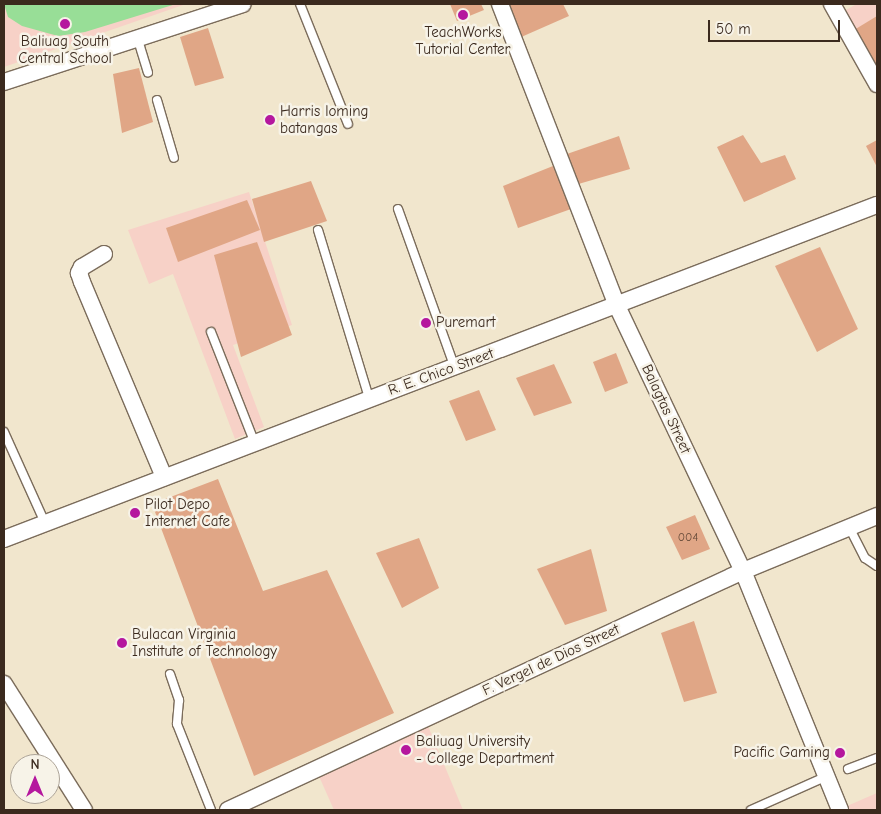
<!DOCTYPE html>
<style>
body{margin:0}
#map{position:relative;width:881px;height:814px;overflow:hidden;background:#f1e6cd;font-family:"Comic Neue",sans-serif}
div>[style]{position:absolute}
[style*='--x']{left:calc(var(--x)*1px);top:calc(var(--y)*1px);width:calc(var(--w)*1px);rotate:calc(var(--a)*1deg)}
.built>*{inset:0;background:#f7d1c7}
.green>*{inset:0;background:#98de97}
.building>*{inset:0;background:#e0a686}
.roads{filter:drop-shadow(1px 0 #7b6c5b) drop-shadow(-1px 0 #7b6c5b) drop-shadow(0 1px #7b6c5b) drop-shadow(0 -1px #7b6c5b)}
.service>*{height:8px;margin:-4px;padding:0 4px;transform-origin:4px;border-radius:4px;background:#fff}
.minor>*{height:16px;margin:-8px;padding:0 8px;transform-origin:8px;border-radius:8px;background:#fff}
.dots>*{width:14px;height:14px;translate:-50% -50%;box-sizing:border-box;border:2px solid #f7f3e8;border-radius:50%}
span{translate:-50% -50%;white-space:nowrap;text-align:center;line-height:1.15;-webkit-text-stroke:5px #f7f3e8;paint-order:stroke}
.number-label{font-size:12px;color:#644938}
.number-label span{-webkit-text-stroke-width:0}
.poi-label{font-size:15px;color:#3b2a1e}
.left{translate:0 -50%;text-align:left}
.right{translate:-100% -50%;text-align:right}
.street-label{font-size:15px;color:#3b2a1e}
.frame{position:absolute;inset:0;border:5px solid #3b2a1e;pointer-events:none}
.north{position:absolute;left:10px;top:754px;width:50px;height:50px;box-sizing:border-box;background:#f7f3e8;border:1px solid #aca397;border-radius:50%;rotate:0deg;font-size:14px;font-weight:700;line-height:20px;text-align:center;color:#3b2a1e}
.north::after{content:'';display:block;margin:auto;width:18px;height:22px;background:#b5179e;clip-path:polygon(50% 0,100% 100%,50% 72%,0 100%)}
.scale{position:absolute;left:708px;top:20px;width:132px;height:22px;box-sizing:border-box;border:2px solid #3b2a1e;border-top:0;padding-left:6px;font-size:15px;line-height:18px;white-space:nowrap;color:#3b2a1e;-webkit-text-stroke:4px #f7f3e8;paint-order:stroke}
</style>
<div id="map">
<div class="built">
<i style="clip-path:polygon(4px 4px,186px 4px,4px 67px)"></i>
<i style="clip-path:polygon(857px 4px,877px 4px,877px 71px,842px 12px)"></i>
<i style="clip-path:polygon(249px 192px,292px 325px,233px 345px,264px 427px,235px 439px,173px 274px,149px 284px,128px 230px)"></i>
<i style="clip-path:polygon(428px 726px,463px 810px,334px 810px,318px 774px)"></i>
<i style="clip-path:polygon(877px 793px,877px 810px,849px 810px,847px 806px)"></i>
</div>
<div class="green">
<i style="clip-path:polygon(4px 4px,176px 4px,85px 32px,58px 36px,22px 26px,8px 17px)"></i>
</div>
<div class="building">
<i style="clip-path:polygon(450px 4px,481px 4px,484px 10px,457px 21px)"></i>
<i style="clip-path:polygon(508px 4px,563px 4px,569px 16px,519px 38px)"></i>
<i style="clip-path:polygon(877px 16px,877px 69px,854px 30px)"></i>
<i style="clip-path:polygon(208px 28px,224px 78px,195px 86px,180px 37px)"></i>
<i style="clip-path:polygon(139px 68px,153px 122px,122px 133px,113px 74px)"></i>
<i style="clip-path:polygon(743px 135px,761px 163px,785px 155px,796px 179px,744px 202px,717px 147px)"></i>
<i style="clip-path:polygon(619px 136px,630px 169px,575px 185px,564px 155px)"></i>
<i style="clip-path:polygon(877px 140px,877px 167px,866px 146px)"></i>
<i style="clip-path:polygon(553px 166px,571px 209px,518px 228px,503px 186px)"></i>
<i style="clip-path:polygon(311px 181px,327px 221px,264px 242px,252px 199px)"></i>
<i style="clip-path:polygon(247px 200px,260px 230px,178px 262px,166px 228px)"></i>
<i style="clip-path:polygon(257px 242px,292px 335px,241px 357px,214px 255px)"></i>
<i style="clip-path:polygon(820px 247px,858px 329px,817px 352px,775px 266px)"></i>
<i style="clip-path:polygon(616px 353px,628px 383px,605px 392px,593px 362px)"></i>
<i style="clip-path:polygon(554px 364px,572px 403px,534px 416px,516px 378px)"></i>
<i style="clip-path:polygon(479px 390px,496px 430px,466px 441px,449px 401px)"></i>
<i style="clip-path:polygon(218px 479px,263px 591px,327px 570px,394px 713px,254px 776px,152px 504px)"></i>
<i style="clip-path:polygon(695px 515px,710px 549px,682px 560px,666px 527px)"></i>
<i style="clip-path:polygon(419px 538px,439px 588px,402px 608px,376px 553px)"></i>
<i style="clip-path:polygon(591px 549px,607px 611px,565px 625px,537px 569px)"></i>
<i style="clip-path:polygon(694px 621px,717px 693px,684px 702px,661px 633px)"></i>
</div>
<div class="roads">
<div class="service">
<i style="--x:300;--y:4;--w:129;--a:68.2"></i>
<i style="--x:138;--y:40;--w:34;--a:73"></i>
<i style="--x:157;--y:100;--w:60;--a:73.7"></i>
<i style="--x:398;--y:209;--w:169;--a:70.3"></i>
<i style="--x:318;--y:230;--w:176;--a:73.1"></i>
<i style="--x:211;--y:332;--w:117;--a:68.5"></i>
<i style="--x:4;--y:432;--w:100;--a:65.7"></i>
<i style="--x:849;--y:527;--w:35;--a:63"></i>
<i style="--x:865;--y:558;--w:14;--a:34"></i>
<i style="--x:170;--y:674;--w:28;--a:71"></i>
<i style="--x:179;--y:700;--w:24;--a:95"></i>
<i style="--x:177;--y:724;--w:92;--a:68.4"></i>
<i style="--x:848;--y:769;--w:31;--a:-21"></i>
<i style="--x:751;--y:810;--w:81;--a:-24"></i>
</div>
<div class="minor">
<i style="--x:500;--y:4;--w:324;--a:68.8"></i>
<i style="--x:617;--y:306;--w:293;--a:64.6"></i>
<i style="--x:743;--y:571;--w:258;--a:67.9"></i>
<i style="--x:832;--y:4;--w:92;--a:60.6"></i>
<i style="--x:4;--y:82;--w:251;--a:-18.1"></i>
<i style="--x:104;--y:254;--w:26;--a:149"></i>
<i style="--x:82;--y:267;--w:7;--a:117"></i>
<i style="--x:79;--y:273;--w:9;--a:72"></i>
<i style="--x:82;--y:282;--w:212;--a:67.2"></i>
<i style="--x:4;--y:539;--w:935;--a:-20.94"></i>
<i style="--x:4;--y:684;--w:149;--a:57.6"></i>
<i style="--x:228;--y:810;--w:568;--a:-24.89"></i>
<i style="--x:743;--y:571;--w:145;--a:-22.3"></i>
</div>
</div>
<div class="dots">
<i style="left:463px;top:15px;background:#b5179e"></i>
<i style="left:65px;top:24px;background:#b5179e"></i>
<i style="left:270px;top:120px;background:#b5179e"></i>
<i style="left:426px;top:323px;background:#b5179e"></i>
<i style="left:135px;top:513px;background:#b5179e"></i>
<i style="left:122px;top:643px;background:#b5179e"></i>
<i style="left:406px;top:750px;background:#b5179e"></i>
<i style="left:840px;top:753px;background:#b5179e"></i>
</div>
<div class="number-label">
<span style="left:688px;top:538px">004</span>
</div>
<div class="poi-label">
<span style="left:463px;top:41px">TeachWorks<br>Tutorial Center</span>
<span style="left:65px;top:50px">Baliuag South<br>Central School</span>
<span class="left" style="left:280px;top:120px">Harris loming<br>batangas</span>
<span class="left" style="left:436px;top:323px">Puremart</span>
<span class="left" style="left:145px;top:513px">Pilot Depo<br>Internet Cafe</span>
<span class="left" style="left:132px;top:643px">Bulacan Virginia<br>Institute of Technology</span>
<span class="left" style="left:416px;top:750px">Baliuag University<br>- College Department</span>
<span class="right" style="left:830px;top:753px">Pacific Gaming</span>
</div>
<div class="street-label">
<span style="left:441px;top:372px;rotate:-20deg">R. E. Chico Street</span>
<span style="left:666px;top:409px;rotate:65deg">Balagtas Street</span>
<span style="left:551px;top:660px;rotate:-25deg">F. Vergel de Dios Street</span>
</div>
<div class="frame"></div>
<div class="north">N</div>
<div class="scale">50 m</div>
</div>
